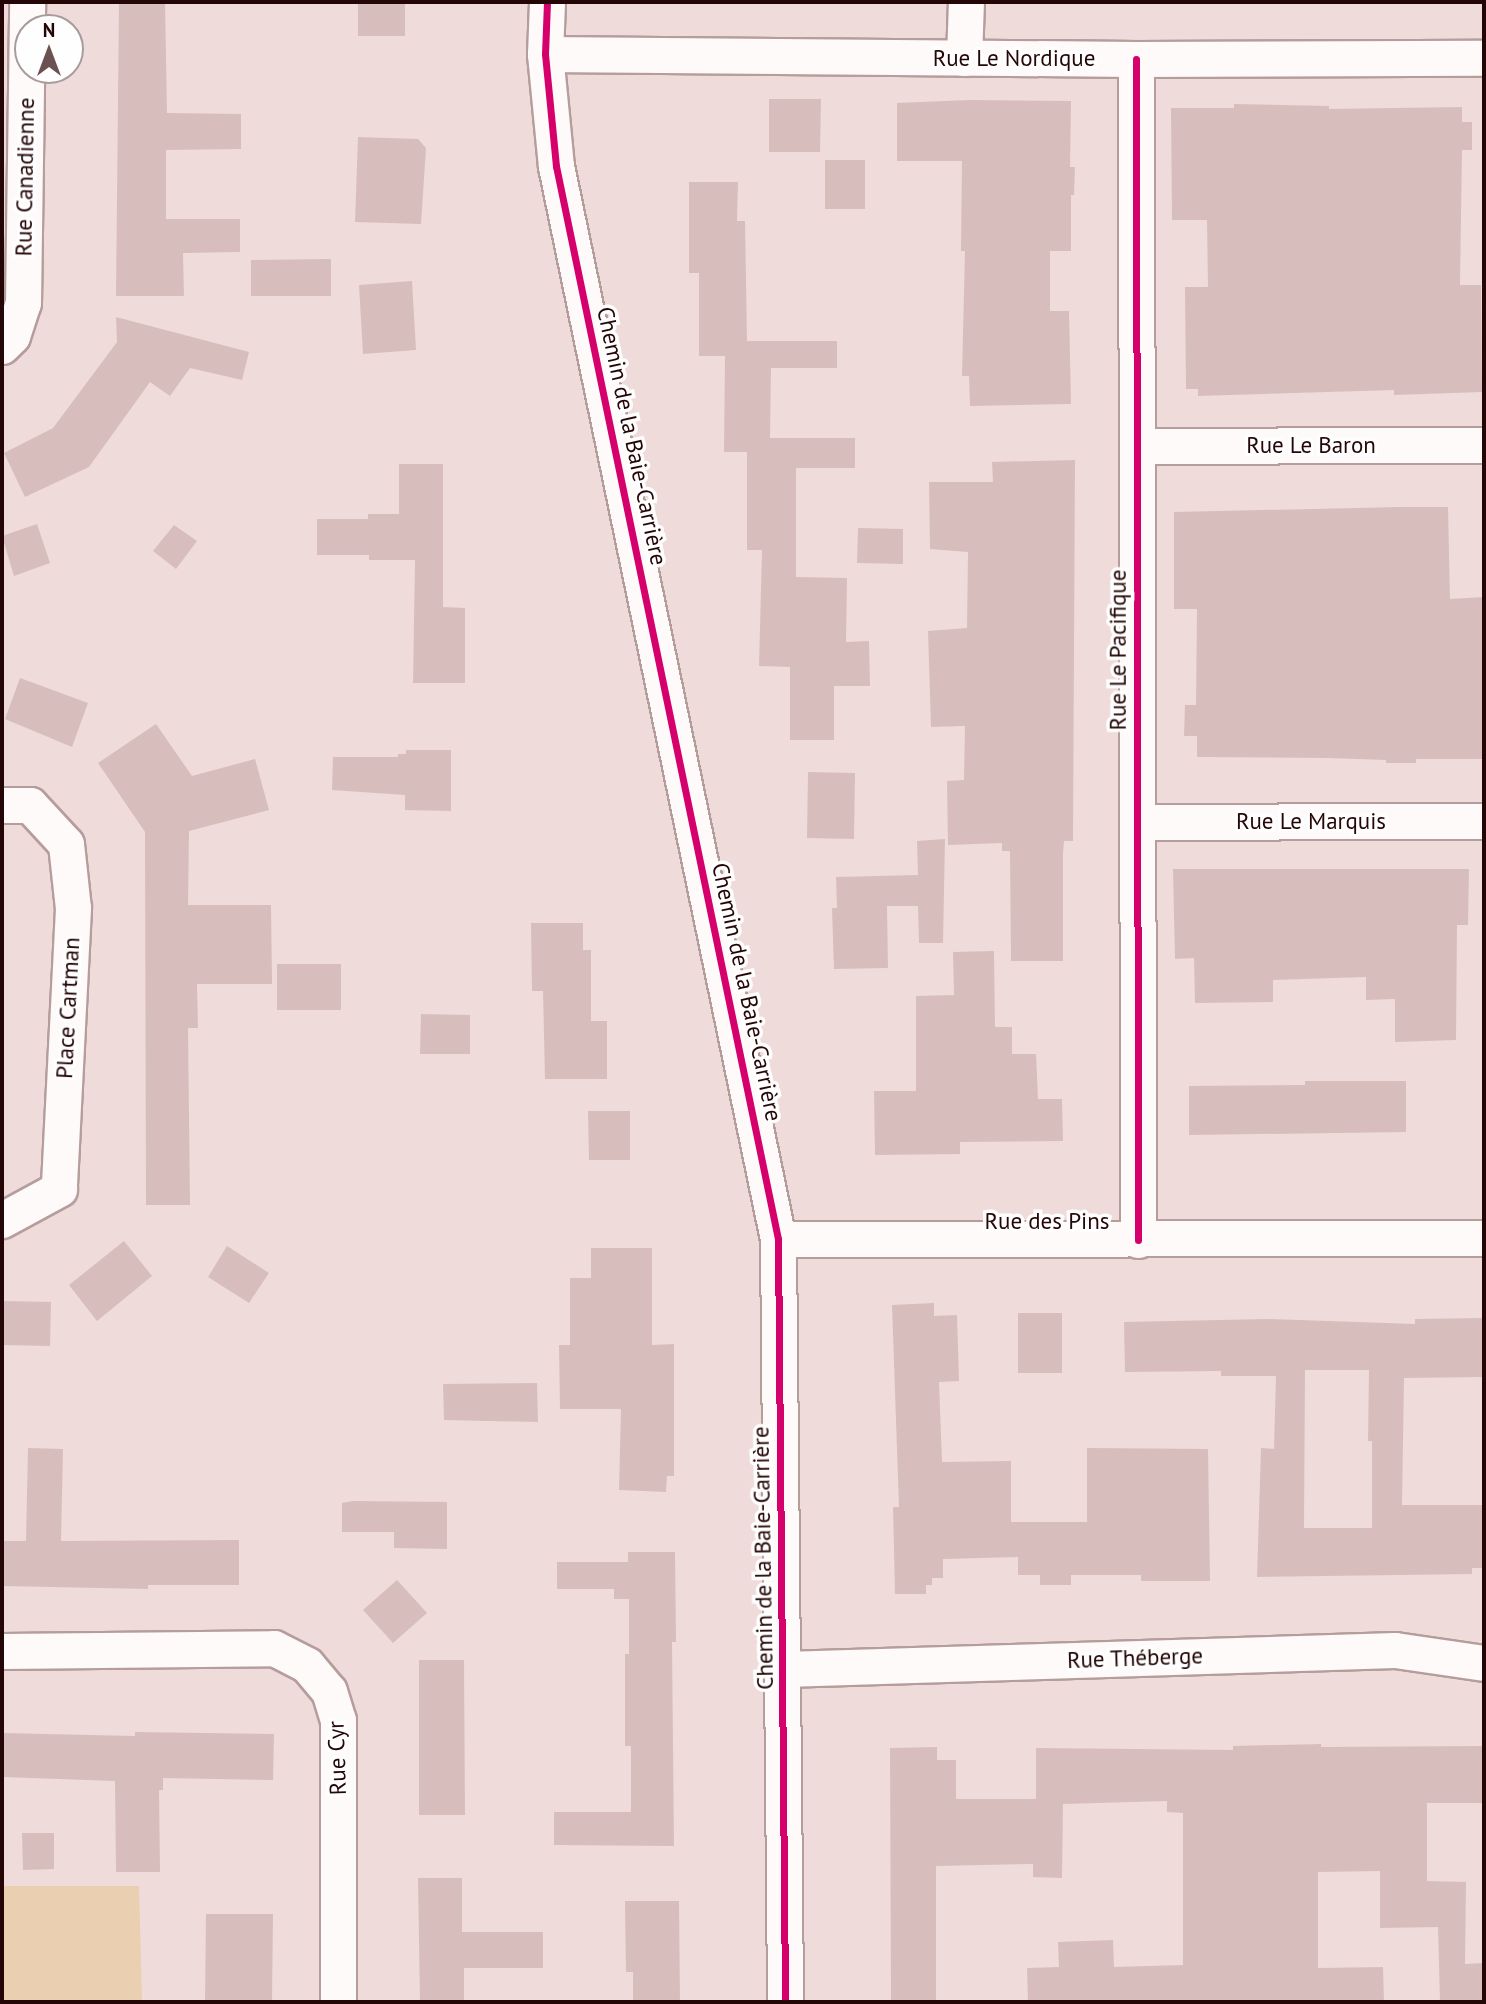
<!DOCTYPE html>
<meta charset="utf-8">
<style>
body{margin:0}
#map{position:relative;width:1486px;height:2004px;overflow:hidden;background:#efdbda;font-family:"PT Sans",sans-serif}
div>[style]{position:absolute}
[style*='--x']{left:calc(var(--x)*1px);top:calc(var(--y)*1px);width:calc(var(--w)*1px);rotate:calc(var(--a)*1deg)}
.green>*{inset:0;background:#eacfb0}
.building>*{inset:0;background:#d7bebd}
.roads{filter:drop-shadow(2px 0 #b59d9c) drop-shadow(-2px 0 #b59d9c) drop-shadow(0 2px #b59d9c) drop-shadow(0 -2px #b59d9c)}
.minor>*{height:35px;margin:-17.5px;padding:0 17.5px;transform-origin:17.5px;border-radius:17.5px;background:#fdfaf9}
.cycleway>*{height:7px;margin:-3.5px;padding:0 3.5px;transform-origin:3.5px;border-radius:3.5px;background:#d6006c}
span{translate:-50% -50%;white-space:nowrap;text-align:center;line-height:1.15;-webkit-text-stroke:7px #fefefe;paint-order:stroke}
.street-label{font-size:23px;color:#240607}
.frame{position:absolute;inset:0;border:4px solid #240607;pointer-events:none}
.north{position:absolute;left:14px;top:14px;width:70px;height:70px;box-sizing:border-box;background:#fefefe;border:2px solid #a79b9b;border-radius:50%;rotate:0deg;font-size:19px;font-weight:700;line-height:28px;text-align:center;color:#240607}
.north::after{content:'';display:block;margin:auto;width:24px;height:32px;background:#6b5151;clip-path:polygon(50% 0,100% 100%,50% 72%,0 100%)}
</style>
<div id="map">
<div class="green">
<i style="clip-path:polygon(139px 1886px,142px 2002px,2px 2002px,2px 1886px)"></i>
</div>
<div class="building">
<i style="clip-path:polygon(119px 2px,165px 2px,167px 113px,241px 114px,241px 149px,166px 150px,166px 219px,240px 219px,240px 252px,183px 253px,184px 296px,116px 296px)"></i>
<i style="clip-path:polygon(358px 2px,405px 2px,405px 36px,358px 36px)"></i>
<i style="clip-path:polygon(769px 99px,821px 99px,820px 152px,769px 152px)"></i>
<i style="clip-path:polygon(970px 100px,1071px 101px,1070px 167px,1075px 167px,1074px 195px,1071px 195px,1071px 251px,1050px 251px,1050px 311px,1069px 311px,1071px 404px,970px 406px,969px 376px,962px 376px,965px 251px,961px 251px,962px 161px,897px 161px,897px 103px)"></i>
<i style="clip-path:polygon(1234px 104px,1329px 106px,1329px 109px,1462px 107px,1462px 122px,1472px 122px,1472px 150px,1462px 150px,1460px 285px,1481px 285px,1482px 392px,1394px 395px,1394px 390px,1198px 396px,1198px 389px,1186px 389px,1185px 287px,1208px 287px,1207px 220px,1172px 220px,1171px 108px,1234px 108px)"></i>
<i style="clip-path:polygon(358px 137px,418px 139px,426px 148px,421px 224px,355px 222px)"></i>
<i style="clip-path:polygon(825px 160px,865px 160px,865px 209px,825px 209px)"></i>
<i style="clip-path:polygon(689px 182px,738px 182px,737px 221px,745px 221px,747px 341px,837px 341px,837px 368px,771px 368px,770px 438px,855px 438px,855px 468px,796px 468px,796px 577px,847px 578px,846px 642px,869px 641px,870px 686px,834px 686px,834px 740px,790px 740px,790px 667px,759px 666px,762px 550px,747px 550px,747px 452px,724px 452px,725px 356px,699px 356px,699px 273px,689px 273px)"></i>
<i style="clip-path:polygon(331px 259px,331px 296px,251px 296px,251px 260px)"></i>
<i style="clip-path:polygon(412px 281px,416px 350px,363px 354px,359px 285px)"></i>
<i style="clip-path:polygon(116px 317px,249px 352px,242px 380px,190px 368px,170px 396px,150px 382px,89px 467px,25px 497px,4px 453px,53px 428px,117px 342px)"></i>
<i style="clip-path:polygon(1075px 460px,1073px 841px,1064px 841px,1063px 853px,1063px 961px,1011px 961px,1010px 851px,1002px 851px,1002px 843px,948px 845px,947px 781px,964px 780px,965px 726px,931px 727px,928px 631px,967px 628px,968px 552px,930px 549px,929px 482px,993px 482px,992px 462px)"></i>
<i style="clip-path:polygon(399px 464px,443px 464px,443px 607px,465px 608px,465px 683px,413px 683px,415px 560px,369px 560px,369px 555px,317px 555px,317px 519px,368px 519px,368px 514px,399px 514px)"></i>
<i style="clip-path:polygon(1400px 507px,1448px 507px,1450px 599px,1484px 597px,1484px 759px,1416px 759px,1416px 763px,1386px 763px,1386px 760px,1328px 758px,1197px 757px,1197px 736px,1184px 736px,1185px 705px,1196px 705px,1197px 609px,1174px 609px,1174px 512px)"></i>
<i style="clip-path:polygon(37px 524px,50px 563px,14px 576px,2px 536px)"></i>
<i style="clip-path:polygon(174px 525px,197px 541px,176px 569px,153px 551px)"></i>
<i style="clip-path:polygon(858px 528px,903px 529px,903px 564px,857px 563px)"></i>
<i style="clip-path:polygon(20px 678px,88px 703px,72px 747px,5px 719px)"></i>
<i style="clip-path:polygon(156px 724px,192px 776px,255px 759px,269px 810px,189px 831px,188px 905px,271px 905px,272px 984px,197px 984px,198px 1028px,188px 1028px,190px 1205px,146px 1205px,145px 832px,98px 763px)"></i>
<i style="clip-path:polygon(406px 750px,451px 750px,451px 811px,405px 810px,405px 795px,332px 790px,333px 757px,398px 757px,398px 754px,406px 754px)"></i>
<i style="clip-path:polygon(808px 772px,855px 773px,854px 839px,807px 838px)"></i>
<i style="clip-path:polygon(945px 839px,943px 943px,919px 943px,918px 906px,887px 906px,888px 968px,834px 969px,832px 908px,837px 908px,836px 877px,918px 875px,917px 841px)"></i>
<i style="clip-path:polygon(1173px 869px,1469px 869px,1468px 925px,1457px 925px,1456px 1040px,1395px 1042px,1395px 999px,1366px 1000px,1366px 977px,1273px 980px,1273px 1002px,1195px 1003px,1194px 958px,1175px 959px)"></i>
<i style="clip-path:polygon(531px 923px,583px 923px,583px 950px,591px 950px,591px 1021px,607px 1021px,607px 1079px,545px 1079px,543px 991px,532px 991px)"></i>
<i style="clip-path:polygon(994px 951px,995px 1027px,1012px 1027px,1012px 1054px,1036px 1054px,1038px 1099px,1062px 1099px,1063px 1141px,960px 1142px,960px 1154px,875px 1155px,874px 1091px,916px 1091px,916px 996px,954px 995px,953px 952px)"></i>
<i style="clip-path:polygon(277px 964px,341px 964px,341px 1010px,277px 1010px)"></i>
<i style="clip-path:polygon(421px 1014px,470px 1015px,470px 1054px,420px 1054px)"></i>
<i style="clip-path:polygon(1305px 1081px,1406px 1081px,1406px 1132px,1189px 1135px,1189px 1086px,1305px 1085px)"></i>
<i style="clip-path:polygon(588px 1111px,630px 1111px,630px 1160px,589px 1160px)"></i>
<i style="clip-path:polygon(124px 1241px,152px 1276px,97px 1321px,69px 1285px)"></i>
<i style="clip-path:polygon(227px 1246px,269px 1273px,249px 1303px,208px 1277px)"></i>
<i style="clip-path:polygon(591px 1248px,652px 1248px,652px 1345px,674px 1344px,674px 1476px,667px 1476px,666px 1492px,619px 1490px,621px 1409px,560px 1409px,559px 1345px,570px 1345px,570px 1278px,591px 1278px)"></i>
<i style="clip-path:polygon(2px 1301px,51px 1302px,50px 1346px,2px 1345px)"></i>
<i style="clip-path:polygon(934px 1303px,934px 1316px,957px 1315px,959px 1381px,939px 1382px,942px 1462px,1011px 1461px,1011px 1522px,1087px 1522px,1087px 1448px,1208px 1449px,1210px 1581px,1141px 1581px,1141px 1575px,1071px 1575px,1071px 1585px,1040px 1585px,1040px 1575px,1018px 1575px,1018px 1557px,943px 1559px,943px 1578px,932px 1578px,932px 1585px,926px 1585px,926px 1594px,895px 1594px,893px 1507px,899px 1507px,892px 1305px)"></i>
<i style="clip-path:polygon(1018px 1313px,1062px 1313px,1062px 1373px,1018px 1373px)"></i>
<i style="clip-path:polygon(evenodd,1484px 1318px,1484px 1377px,1404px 1378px,1402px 1505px,1484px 1505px,1484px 1568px,1472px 1568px,1472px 1574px,1257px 1577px,1261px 1448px,1274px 1449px,1276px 1376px,1221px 1376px,1221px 1371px,1125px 1372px,1124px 1322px,1267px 1319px,1415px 1324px,1415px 1319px,1484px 1318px,1305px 1370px,1369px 1370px,1368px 1441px,1372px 1441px,1372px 1528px,1304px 1528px,1305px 1370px)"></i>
<i style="clip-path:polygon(537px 1383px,538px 1422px,444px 1420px,443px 1384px)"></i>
<i style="clip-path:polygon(28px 1448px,63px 1449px,61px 1541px,239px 1540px,239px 1585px,148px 1585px,148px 1589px,2px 1586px,2px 1541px,26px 1541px)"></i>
<i style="clip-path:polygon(353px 1501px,447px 1502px,447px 1549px,394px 1548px,394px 1532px,342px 1532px,342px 1503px)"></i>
<i style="clip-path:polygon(628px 1552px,675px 1552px,676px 1642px,672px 1642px,674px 1846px,554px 1845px,554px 1812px,631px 1812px,631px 1746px,625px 1746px,625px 1654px,629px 1654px,629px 1599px,614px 1599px,614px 1589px,557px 1589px,557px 1562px,628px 1562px)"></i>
<i style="clip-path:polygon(397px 1580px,427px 1613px,393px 1643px,363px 1610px)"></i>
<i style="clip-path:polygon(419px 1660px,464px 1660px,465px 1815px,419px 1815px)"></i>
<i style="clip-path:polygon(135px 1732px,274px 1734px,273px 1780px,163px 1778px,163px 1790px,159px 1790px,160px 1872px,116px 1872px,115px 1781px,2px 1777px,2px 1733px,135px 1736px)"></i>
<i style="clip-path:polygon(1321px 1744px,1321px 1747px,1484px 1746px,1484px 1803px,1427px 1803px,1427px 1881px,1466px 1882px,1465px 1964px,1484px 1963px,1484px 2002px,1440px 2002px,1438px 1927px,1380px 1928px,1380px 1871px,1318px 1872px,1318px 1968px,1383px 1967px,1384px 2002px,1028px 2002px,1027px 1968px,1059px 1967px,1058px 1942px,1113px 1940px,1114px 1967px,1183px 1965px,1183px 1813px,1167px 1812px,1167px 1801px,1063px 1804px,1062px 1878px,1033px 1877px,1033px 1864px,936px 1866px,936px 2002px,891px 2002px,890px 1748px,937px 1747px,937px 1760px,956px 1760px,956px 1799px,1036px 1799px,1036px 1748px,1233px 1750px,1233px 1746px)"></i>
<i style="clip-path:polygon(22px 1833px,54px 1833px,54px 1869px,23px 1870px)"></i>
<i style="clip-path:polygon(418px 1878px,462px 1878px,462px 1932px,543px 1932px,543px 1968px,464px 1968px,464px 2002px,420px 2002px)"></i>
<i style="clip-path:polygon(625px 1901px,679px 1901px,680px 2002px,633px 2002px,633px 1972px,626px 1972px)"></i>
<i style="clip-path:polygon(206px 1914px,273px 1914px,272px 2002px,205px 2002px)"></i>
</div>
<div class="roads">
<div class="minor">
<i style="--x:547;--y:2;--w:52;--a:92.2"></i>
<i style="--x:545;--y:54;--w:113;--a:84.4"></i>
<i style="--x:556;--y:166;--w:1096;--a:78.31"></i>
<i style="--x:778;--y:1239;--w:763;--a:89.47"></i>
<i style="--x:545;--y:54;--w:591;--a:0.48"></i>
<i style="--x:1136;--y:59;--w:348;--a:-0.2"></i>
<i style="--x:964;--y:58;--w:56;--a:-88"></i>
<i style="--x:1136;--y:59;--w:1181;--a:89.9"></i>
<i style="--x:2;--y:346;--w:14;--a:-45"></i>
<i style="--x:12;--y:336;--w:35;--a:-72"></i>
<i style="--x:23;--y:303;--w:301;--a:-89.2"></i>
<i style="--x:1137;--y:446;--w:347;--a:-0.2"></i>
<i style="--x:2;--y:805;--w:28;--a:0"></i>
<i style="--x:30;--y:805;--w:53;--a:47.3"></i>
<i style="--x:66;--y:844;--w:64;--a:83.8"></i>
<i style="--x:73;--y:908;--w:281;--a:92.9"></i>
<i style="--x:59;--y:1189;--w:65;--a:151.5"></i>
<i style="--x:1138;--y:822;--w:346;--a:-0.2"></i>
<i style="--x:778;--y:1239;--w:706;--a:-0.08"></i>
<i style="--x:2;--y:1651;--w:272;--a:-0.6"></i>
<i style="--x:274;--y:1648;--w:37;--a:27"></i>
<i style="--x:307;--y:1665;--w:34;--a:50"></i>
<i style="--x:329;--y:1691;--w:30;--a:73"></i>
<i style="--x:338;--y:1720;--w:282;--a:90"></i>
<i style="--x:784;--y:1669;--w:611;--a:-1.78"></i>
<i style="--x:1395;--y:1650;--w:90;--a:8.3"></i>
</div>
</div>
<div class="cycleway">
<i style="--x:547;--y:2;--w:52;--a:92.2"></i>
<i style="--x:545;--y:54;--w:113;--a:84.4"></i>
<i style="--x:556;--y:166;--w:1096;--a:78.31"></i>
<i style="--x:778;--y:1239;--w:763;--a:89.47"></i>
<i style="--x:1136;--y:59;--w:1181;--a:89.9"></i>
</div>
<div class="street-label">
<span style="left:1014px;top:58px">Rue Le Nordique</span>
<span style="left:25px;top:177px;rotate:-89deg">Rue Canadienne</span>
<span style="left:632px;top:436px;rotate:78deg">Chemin de la Baie-Carrière</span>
<span style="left:1311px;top:445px">Rue Le Baron</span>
<span style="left:1118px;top:650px;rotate:-90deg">Rue Le Pacifique</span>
<span style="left:1311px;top:821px">Rue Le Marquis</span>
<span style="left:747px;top:992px;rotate:78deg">Chemin de la Baie-Carrière</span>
<span style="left:68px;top:1008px;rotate:-87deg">Place Cartman</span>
<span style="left:1047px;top:1221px">Rue des Pins</span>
<span style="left:763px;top:1558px;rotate:-91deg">Chemin de la Baie-Carrière</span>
<span style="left:1135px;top:1658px;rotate:-2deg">Rue Théberge</span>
<span style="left:337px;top:1758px;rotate:-92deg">Rue Cyr</span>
</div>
<div class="frame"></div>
<div class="north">N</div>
</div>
